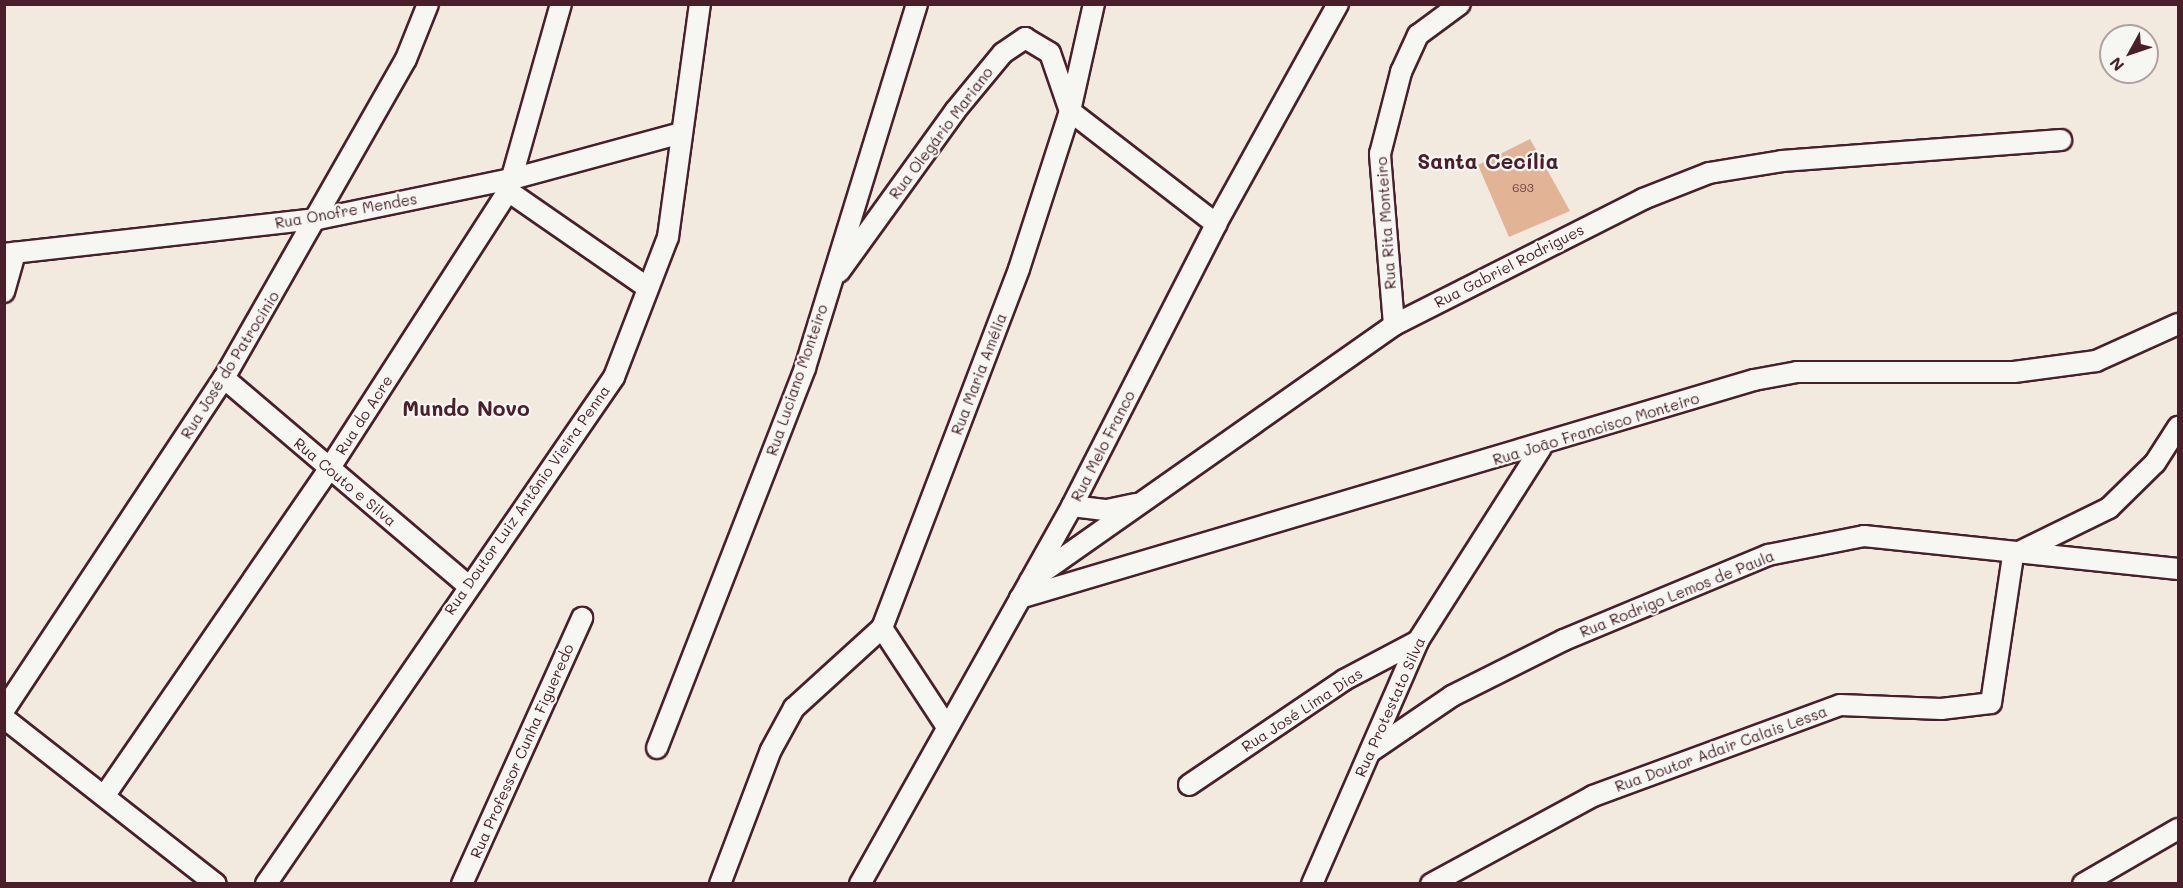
<!DOCTYPE html>
<meta charset="utf-8">
<style>
body{margin:0}
#map{position:relative;width:2183px;height:888px;overflow:hidden;background:#f2e9df;font-family:Mali,sans-serif}
div>[style]{position:absolute}
[style*='--x']{left:calc(var(--x)*1px);top:calc(var(--y)*1px);width:calc(var(--w)*1px);rotate:calc(var(--a)*1deg)}
.building>*{inset:0;background:#e3b395}
.roads{filter:drop-shadow(2px 0 #4a1f2b) drop-shadow(-2px 0 #4a1f2b) drop-shadow(0 2px #4a1f2b) drop-shadow(0 -2px #4a1f2b)}
.street>*{height:20px;margin:-10px;padding:0 10px;transform-origin:10px;border-radius:10px;background:#f6f6f2}
span{translate:-50% -50%;white-space:nowrap;text-align:center;line-height:1.15;-webkit-text-stroke:4.5px #f6f6f2;paint-order:stroke}
.number-label{font-size:12px;color:#704446}
.number-label span{-webkit-text-stroke-width:0}
.street-label{font-size:15px;color:#4a1f2b}
.district-label{font-size:21px;color:#4a1f2b;font-weight:700}
.frame{position:absolute;inset:0;border:6px solid #4a1f2b;pointer-events:none}
.north{position:absolute;left:2099px;top:24px;width:60px;height:60px;box-sizing:border-box;background:#f6f6f2;border:2px solid #b1a0a2;border-radius:50%;rotate:230deg;font-size:16px;font-weight:700;line-height:24px;text-align:center;color:#4a1f2b}
.north::after{content:'';display:block;margin:auto;width:21px;height:27px;background:#4a1f2b;clip-path:polygon(50% 0,100% 100%,50% 72%,0 100%)}
</style>
<div id="map">
<div class="building">
<i style="clip-path:polygon(1530px 139px,1570px 211px,1509px 237px,1478px 165px)"></i>
</div>
<div class="roads">
<div class="street">
<i style="--x:508;--y:191;--w:170;--a:34.7"></i>
<i style="--x:4;--y:254;--w:316;--a:-6.4"></i>
<i style="--x:318;--y:219;--w:198;--a:-11.7"></i>
<i style="--x:512;--y:179;--w:175;--a:-15.2"></i>
<i style="--x:839;--y:272;--w:198;--a:-54.2"></i>
<i style="--x:955;--y:111;--w:75;--a:-50.4"></i>
<i style="--x:1003;--y:53;--w:27;--a:-34"></i>
<i style="--x:1025;--y:38;--w:29;--a:31"></i>
<i style="--x:1050;--y:53;--w:61;--a:71"></i>
<i style="--x:1070;--y:111;--w:185;--a:37.7"></i>
<i style="--x:4;--y:292;--w:41;--a:-74.2"></i>
<i style="--x:1394;--y:325;--w:172;--a:-94.7"></i>
<i style="--x:1380;--y:154;--w:85;--a:-75.6"></i>
<i style="--x:1401;--y:72;--w:41;--a:-65.3"></i>
<i style="--x:1418;--y:35;--w:52;--a:-36.4"></i>
<i style="--x:224;--y:378;--w:319;--a:40.4"></i>
<i style="--x:1072;--y:506;--w:35;--a:7"></i>
<i style="--x:1107;--y:510;--w:29;--a:-12"></i>
<i style="--x:2013;--y:555;--w:107;--a:-26.1"></i>
<i style="--x:2109;--y:508;--w:64;--a:-44.4"></i>
<i style="--x:2155;--y:463;--w:43;--a:-57.4"></i>
<i style="--x:1030;--y:581;--w:445;--a:-35.1"></i>
<i style="--x:1394;--y:325;--w:279;--a:-26.8"></i>
<i style="--x:1643;--y:199;--w:71;--a:-21.5"></i>
<i style="--x:1709;--y:173;--w:74;--a:-9.3"></i>
<i style="--x:1782;--y:161;--w:280;--a:-4.3"></i>
<i style="--x:1020;--y:598;--w:766;--a:-16.54"></i>
<i style="--x:1754;--y:380;--w:44;--a:-10.5"></i>
<i style="--x:1797;--y:372;--w:217;--a:0"></i>
<i style="--x:2014;--y:372;--w:83;--a:-7.6"></i>
<i style="--x:2096;--y:361;--w:90;--a:-24.3"></i>
<i style="--x:882;--y:628;--w:115;--a:56.7"></i>
<i style="--x:4;--y:710;--w:398;--a:-56.5"></i>
<i style="--x:224;--y:378;--w:367;--a:-60.3"></i>
<i style="--x:406;--y:59;--w:59;--a:-68.2"></i>
<i style="--x:4;--y:718;--w:269;--a:38.1"></i>
<i style="--x:657;--y:748;--w:408;--a:-68.7"></i>
<i style="--x:805;--y:368;--w:381;--a:-72.9"></i>
<i style="--x:1370;--y:752;--w:99;--a:-34.3"></i>
<i style="--x:1452;--y:696;--w:125;--a:-26.6"></i>
<i style="--x:1564;--y:640;--w:221;--a:-22.6"></i>
<i style="--x:1768;--y:555;--w:98;--a:-11.2"></i>
<i style="--x:1864;--y:536;--w:316;--a:6"></i>
<i style="--x:1189;--y:785;--w:187;--a:-34.1"></i>
<i style="--x:1344;--y:680;--w:84;--a:-27.8"></i>
<i style="--x:105;--y:795;--w:396;--a:-55.5"></i>
<i style="--x:329;--y:469;--w:331;--a:-57.2"></i>
<i style="--x:508;--y:191;--w:194;--a:-74.2"></i>
<i style="--x:266;--y:884;--w:615;--a:-55.53"></i>
<i style="--x:614;--y:377;--w:150;--a:-68.9"></i>
<i style="--x:668;--y:237;--w:235;--a:-82.2"></i>
<i style="--x:462;--y:884;--w:292;--a:-65.7"></i>
<i style="--x:720;--y:884;--w:143;--a:-69.2"></i>
<i style="--x:771;--y:750;--w:48;--a:-61.3"></i>
<i style="--x:794;--y:708;--w:119;--a:-42.3"></i>
<i style="--x:882;--y:628;--w:384;--a:-69.1"></i>
<i style="--x:1019;--y:269;--w:166;--a:-72.1"></i>
<i style="--x:1070;--y:111;--w:110;--a:-77.4"></i>
<i style="--x:860;--y:884;--w:433;--a:-60.7"></i>
<i style="--x:1072;--y:506;--w:317;--a:-62.9"></i>
<i style="--x:1216;--y:224;--w:252;--a:-61"></i>
<i style="--x:1312;--y:884;--w:265;--a:-66.4"></i>
<i style="--x:1418;--y:641;--w:229;--a:-57.5"></i>
<i style="--x:1431;--y:884;--w:184;--a:-28.5"></i>
<i style="--x:1593;--y:796;--w:263;--a:-20.2"></i>
<i style="--x:1840;--y:705;--w:101;--a:2.3"></i>
<i style="--x:1941;--y:709;--w:50;--a:-6.8"></i>
<i style="--x:1991;--y:703;--w:150;--a:-81.5"></i>
<i style="--x:2083;--y:884;--w:110;--a:-30.1"></i>
</div>
</div>
<div class="number-label">
<span style="left:1523px;top:188px">693</span>
</div>
<div class="street-label">
<span style="left:941px;top:133px;rotate:-53deg">Rua Olegário Mariano</span>
<span style="left:346px;top:211px;rotate:-10deg">Rua Onofre Mendes</span>
<span style="left:1386px;top:223px;rotate:-94deg">Rua Rita Monteiro</span>
<span style="left:1509px;top:266px;rotate:-27deg">Rua Gabriel Rodrigues</span>
<span style="left:230px;top:365px;rotate:-58deg">Rua José do Patrocínio</span>
<span style="left:979px;top:374px;rotate:-69deg">Rua Maria Amélia</span>
<span style="left:797px;top:380px;rotate:-71deg">Rua Luciano Monteiro</span>
<span style="left:364px;top:415px;rotate:-57deg">Rua do Acre</span>
<span style="left:1596px;top:429px;rotate:-17deg">Rua João Francisco Monteiro</span>
<span style="left:1103px;top:446px;rotate:-63deg">Rua Melo Franco</span>
<span style="left:345px;top:482px;rotate:40deg">Rua Couto e Silva</span>
<span style="left:527px;top:500px;rotate:-55deg">Rua Doutor Luiz Antônio Vieira Penna</span>
<span style="left:1677px;top:594px;rotate:-22deg">Rua Rodrigo Lemos de Paula</span>
<span style="left:1390px;top:707px;rotate:-66deg">Rua Protestato Silva</span>
<span style="left:1302px;top:710px;rotate:-33deg">Rua José Lima Dias</span>
<span style="left:1721px;top:749px;rotate:-20deg">Rua Doutor Adair Calais Lessa</span>
<span style="left:522px;top:751px;rotate:-66deg">Rua Professor Cunha Figueredo</span>
</div>
<div class="district-label">
<span style="left:1488px;top:161px">Santa Cecília</span>
<span style="left:466px;top:408px">Mundo Novo</span>
</div>
<div class="frame"></div>
<div class="north">N</div>
</div>
